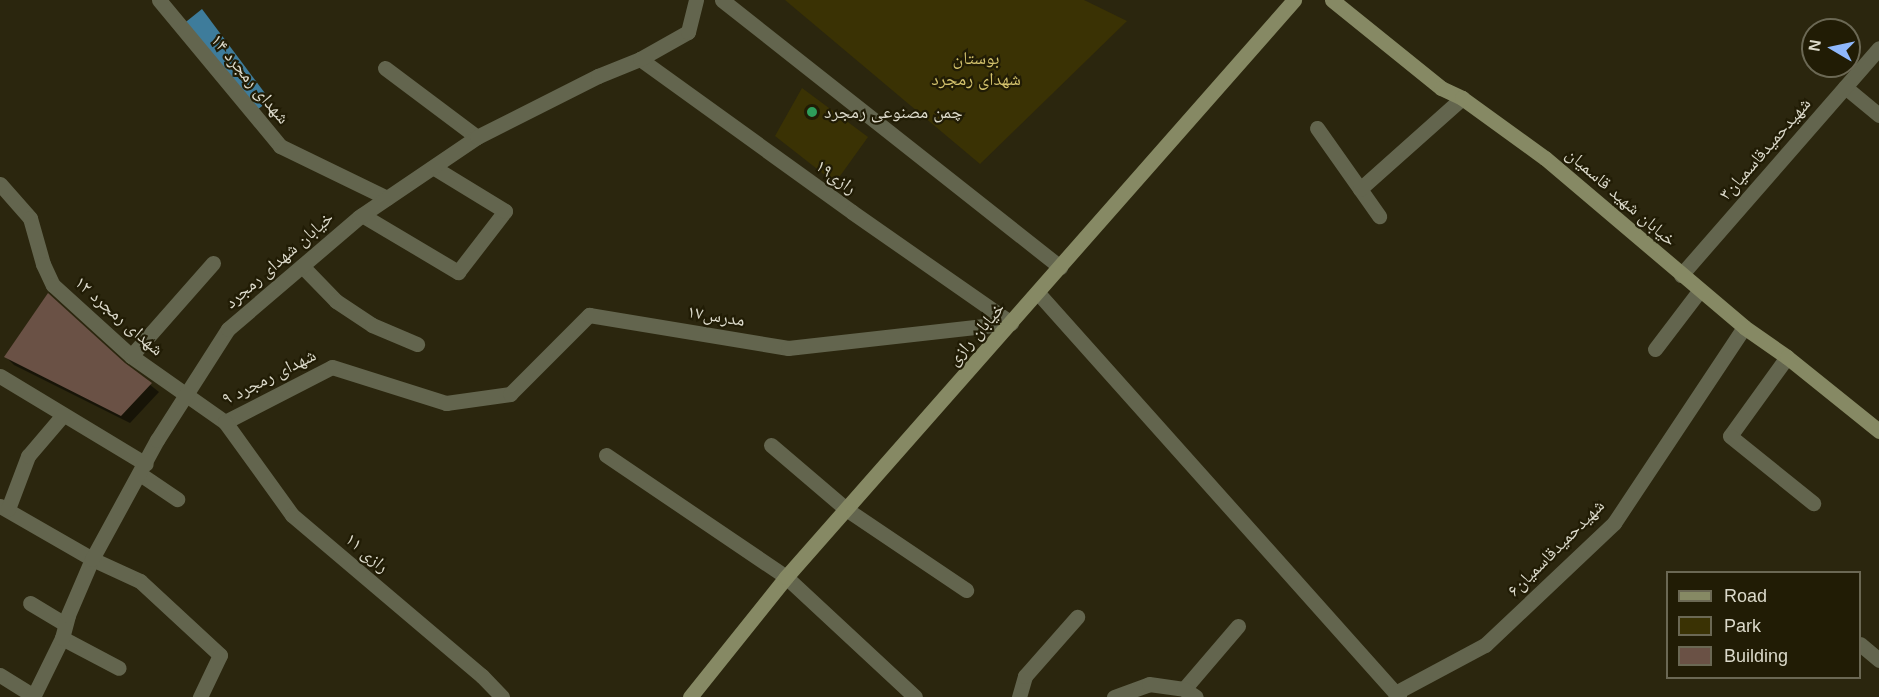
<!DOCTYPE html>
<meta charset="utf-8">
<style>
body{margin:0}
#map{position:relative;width:1879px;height:697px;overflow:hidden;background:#2b260e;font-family:Arial,"Noto Naskh Arabic",sans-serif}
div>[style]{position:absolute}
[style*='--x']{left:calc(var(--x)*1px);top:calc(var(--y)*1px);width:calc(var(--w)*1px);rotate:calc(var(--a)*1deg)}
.green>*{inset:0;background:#3a3204}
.water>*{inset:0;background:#3e7c9b}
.shadow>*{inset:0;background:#0007}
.building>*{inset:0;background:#6a5145}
.street>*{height:15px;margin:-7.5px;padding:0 7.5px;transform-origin:7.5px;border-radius:7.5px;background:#63654e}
.secondary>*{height:15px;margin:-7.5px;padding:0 7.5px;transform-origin:7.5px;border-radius:7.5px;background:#868964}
.dots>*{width:16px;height:16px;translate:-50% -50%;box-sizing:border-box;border:3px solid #211c05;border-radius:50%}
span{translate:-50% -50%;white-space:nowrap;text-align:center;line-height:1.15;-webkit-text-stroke:4.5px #211c05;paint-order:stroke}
.park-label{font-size:18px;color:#d4c36d}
.street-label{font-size:18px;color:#dbd9ca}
.poi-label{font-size:18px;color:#dbd9ca}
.left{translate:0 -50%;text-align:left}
.legend{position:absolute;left:1666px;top:571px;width:195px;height:108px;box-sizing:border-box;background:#211c05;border:2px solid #6b6854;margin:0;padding:8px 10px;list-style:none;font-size:18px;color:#dbd9ca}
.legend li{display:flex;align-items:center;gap:12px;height:30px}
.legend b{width:30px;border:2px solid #6b6854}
.north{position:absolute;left:1801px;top:18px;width:60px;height:60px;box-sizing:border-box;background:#211c05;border:2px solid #6b6854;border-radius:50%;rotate:279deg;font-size:16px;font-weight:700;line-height:24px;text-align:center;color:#dbd9ca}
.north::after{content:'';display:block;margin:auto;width:21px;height:27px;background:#8fb8fd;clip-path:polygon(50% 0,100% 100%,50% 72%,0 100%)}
</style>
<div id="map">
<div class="green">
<i style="clip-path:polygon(785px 0,1084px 0,1127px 21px,980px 164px)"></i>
<i style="clip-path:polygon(802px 88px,868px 137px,835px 183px,775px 136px)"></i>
</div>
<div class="water">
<i style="clip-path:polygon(202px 9px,270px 100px,253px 113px,177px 29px)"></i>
</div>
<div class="shadow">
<i style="clip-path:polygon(6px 357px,124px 364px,159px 392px,130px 423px,14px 365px)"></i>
</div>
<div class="building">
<i style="clip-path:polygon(48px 293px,125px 363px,152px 383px,121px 416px,4px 357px)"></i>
</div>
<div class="street">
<i style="--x:159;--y:0;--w:190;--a:50.3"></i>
<i style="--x:280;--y:146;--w:119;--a:25.9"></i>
<i style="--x:722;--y:0;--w:431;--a:38.3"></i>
<i style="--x:640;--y:59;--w:261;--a:35.8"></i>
<i style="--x:852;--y:212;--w:194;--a:34.9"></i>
<i style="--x:385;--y:68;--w:115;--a:36.9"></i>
<i style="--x:1845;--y:87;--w:44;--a:39.5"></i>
<i style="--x:1317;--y:128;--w:108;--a:54.8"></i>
<i style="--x:0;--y:184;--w:45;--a:48.6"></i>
<i style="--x:30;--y:218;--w:48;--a:74.2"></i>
<i style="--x:43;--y:264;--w:23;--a:65"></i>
<i style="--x:53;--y:285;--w:105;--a:42.3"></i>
<i style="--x:131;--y:356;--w:115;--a:35.1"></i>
<i style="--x:225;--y:422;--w:120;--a:-27.2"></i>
<i style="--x:332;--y:367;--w:120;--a:17.5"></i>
<i style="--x:446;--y:403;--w:65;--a:-8"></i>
<i style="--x:510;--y:394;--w:112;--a:-45"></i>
<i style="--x:589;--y:315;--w:202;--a:9.4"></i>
<i style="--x:788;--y:348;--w:224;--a:-6.4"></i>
<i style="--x:1360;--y:189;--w:137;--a:-41.7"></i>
<i style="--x:362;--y:215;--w:112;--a:30.7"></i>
<i style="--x:458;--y:272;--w:77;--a:-52.4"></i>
<i style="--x:505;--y:211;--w:84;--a:-148.6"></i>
<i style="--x:302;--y:266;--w:49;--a:45.8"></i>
<i style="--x:336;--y:301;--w:43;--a:33.7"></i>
<i style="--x:372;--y:325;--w:49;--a:22.9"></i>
<i style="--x:1681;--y:275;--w:301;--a:-48.9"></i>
<i style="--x:1038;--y:293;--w:542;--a:48.22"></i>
<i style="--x:1655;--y:349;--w:74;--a:-52.7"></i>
<i style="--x:131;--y:356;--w:124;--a:-48.6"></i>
<i style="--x:1787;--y:357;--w:97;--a:125.8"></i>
<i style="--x:1730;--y:436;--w:107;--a:38.9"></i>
<i style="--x:0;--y:376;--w:170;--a:31.1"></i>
<i style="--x:225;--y:422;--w:115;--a:54.2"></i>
<i style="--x:292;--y:515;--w:249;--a:40.3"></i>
<i style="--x:482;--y:676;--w:29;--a:46"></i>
<i style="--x:771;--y:445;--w:99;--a:40.5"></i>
<i style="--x:846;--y:509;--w:145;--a:34"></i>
<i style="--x:606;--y:455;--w:217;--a:34.1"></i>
<i style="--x:786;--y:577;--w:176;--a:42.9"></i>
<i style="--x:140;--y:474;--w:45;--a:34"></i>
<i style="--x:0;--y:506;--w:106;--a:29.9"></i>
<i style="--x:92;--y:559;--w:53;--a:24.6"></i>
<i style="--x:140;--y:581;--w:109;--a:42.8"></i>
<i style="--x:220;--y:655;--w:47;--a:115.5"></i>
<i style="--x:8;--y:509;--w:57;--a:-69.3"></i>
<i style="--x:28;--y:456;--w:54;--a:-49.5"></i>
<i style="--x:30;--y:603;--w:41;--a:31"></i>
<i style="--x:62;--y:638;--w:64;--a:27.8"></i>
<i style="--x:1860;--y:644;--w:25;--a:40"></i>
<i style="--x:0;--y:675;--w:40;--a:32"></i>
<i style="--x:1184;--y:689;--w:83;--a:-49.4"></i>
<i style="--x:1395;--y:693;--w:102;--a:-28.1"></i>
<i style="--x:1485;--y:645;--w:178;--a:-43.4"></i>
<i style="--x:1614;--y:523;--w:235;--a:-56.4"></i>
<i style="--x:33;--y:697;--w:66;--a:-63.8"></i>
<i style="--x:62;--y:638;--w:24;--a:-75"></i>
<i style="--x:68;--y:615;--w:61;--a:-66.8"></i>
<i style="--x:92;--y:559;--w:136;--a:-61.4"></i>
<i style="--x:157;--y:440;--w:132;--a:-57.4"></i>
<i style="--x:228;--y:329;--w:172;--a:-40.5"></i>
<i style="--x:359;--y:217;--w:143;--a:-34.1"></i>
<i style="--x:477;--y:137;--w:136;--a:-26.8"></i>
<i style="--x:598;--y:76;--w:45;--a:-22"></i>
<i style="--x:640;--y:59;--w:55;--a:-29.4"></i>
<i style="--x:688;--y:32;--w:33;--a:-76"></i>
<i style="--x:1019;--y:697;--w:22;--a:-74"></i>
<i style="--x:1025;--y:676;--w:79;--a:-48.6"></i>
<i style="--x:1114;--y:697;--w:37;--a:-20"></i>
<i style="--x:1149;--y:684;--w:35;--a:8"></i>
<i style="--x:1184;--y:689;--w:14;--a:34"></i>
</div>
<div class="secondary">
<i style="--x:1332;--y:0;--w:140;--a:38.9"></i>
<i style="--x:1441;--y:88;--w:23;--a:25"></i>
<i style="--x:1462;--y:98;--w:102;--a:35.9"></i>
<i style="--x:1545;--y:158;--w:261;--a:40.3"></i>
<i style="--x:1744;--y:327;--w:52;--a:34.9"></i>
<i style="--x:1787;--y:357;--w:118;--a:38.8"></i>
<i style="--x:690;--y:697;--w:154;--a:-51.3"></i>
<i style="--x:786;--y:577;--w:769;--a:-48.64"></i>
</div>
<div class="dots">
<i style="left:812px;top:112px;background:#2e9e5b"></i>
</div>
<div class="park-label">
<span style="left:976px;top:69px">بوستان<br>شهدای رمجرد</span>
</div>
<div class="street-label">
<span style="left:250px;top:79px;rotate:50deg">شهدای رمجرد ۱۴</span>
<span style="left:1765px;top:149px;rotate:-49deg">شهیدحمیدقاسمیان۳</span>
<span style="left:836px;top:177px;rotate:36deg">رازی۱۹</span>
<span style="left:1621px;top:197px;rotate:41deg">خیابان شهید قاسمیان</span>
<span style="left:279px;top:260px;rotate:-41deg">خیابان شهدای رمجرد</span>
<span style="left:119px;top:316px;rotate:41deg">شهدای رمجرد ۱۲</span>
<span style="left:716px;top:316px;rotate:9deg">مدرس۱۷</span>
<span style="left:976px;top:334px;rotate:-49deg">خیابان رازی</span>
<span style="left:269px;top:377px;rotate:-27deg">شهدای رمجرد ۹</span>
<span style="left:1556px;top:548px;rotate:-45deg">شهیدحمیدقاسمیان۶</span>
<span style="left:367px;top:553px;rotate:40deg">رازی ۱۱</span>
</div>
<div class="poi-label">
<span class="left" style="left:824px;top:112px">چمن مصنوعی رمجرد</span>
</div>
<ul class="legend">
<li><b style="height:8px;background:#868964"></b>Road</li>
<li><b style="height:16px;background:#3a3204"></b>Park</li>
<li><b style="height:16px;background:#6a5145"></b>Building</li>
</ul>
<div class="north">N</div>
</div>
